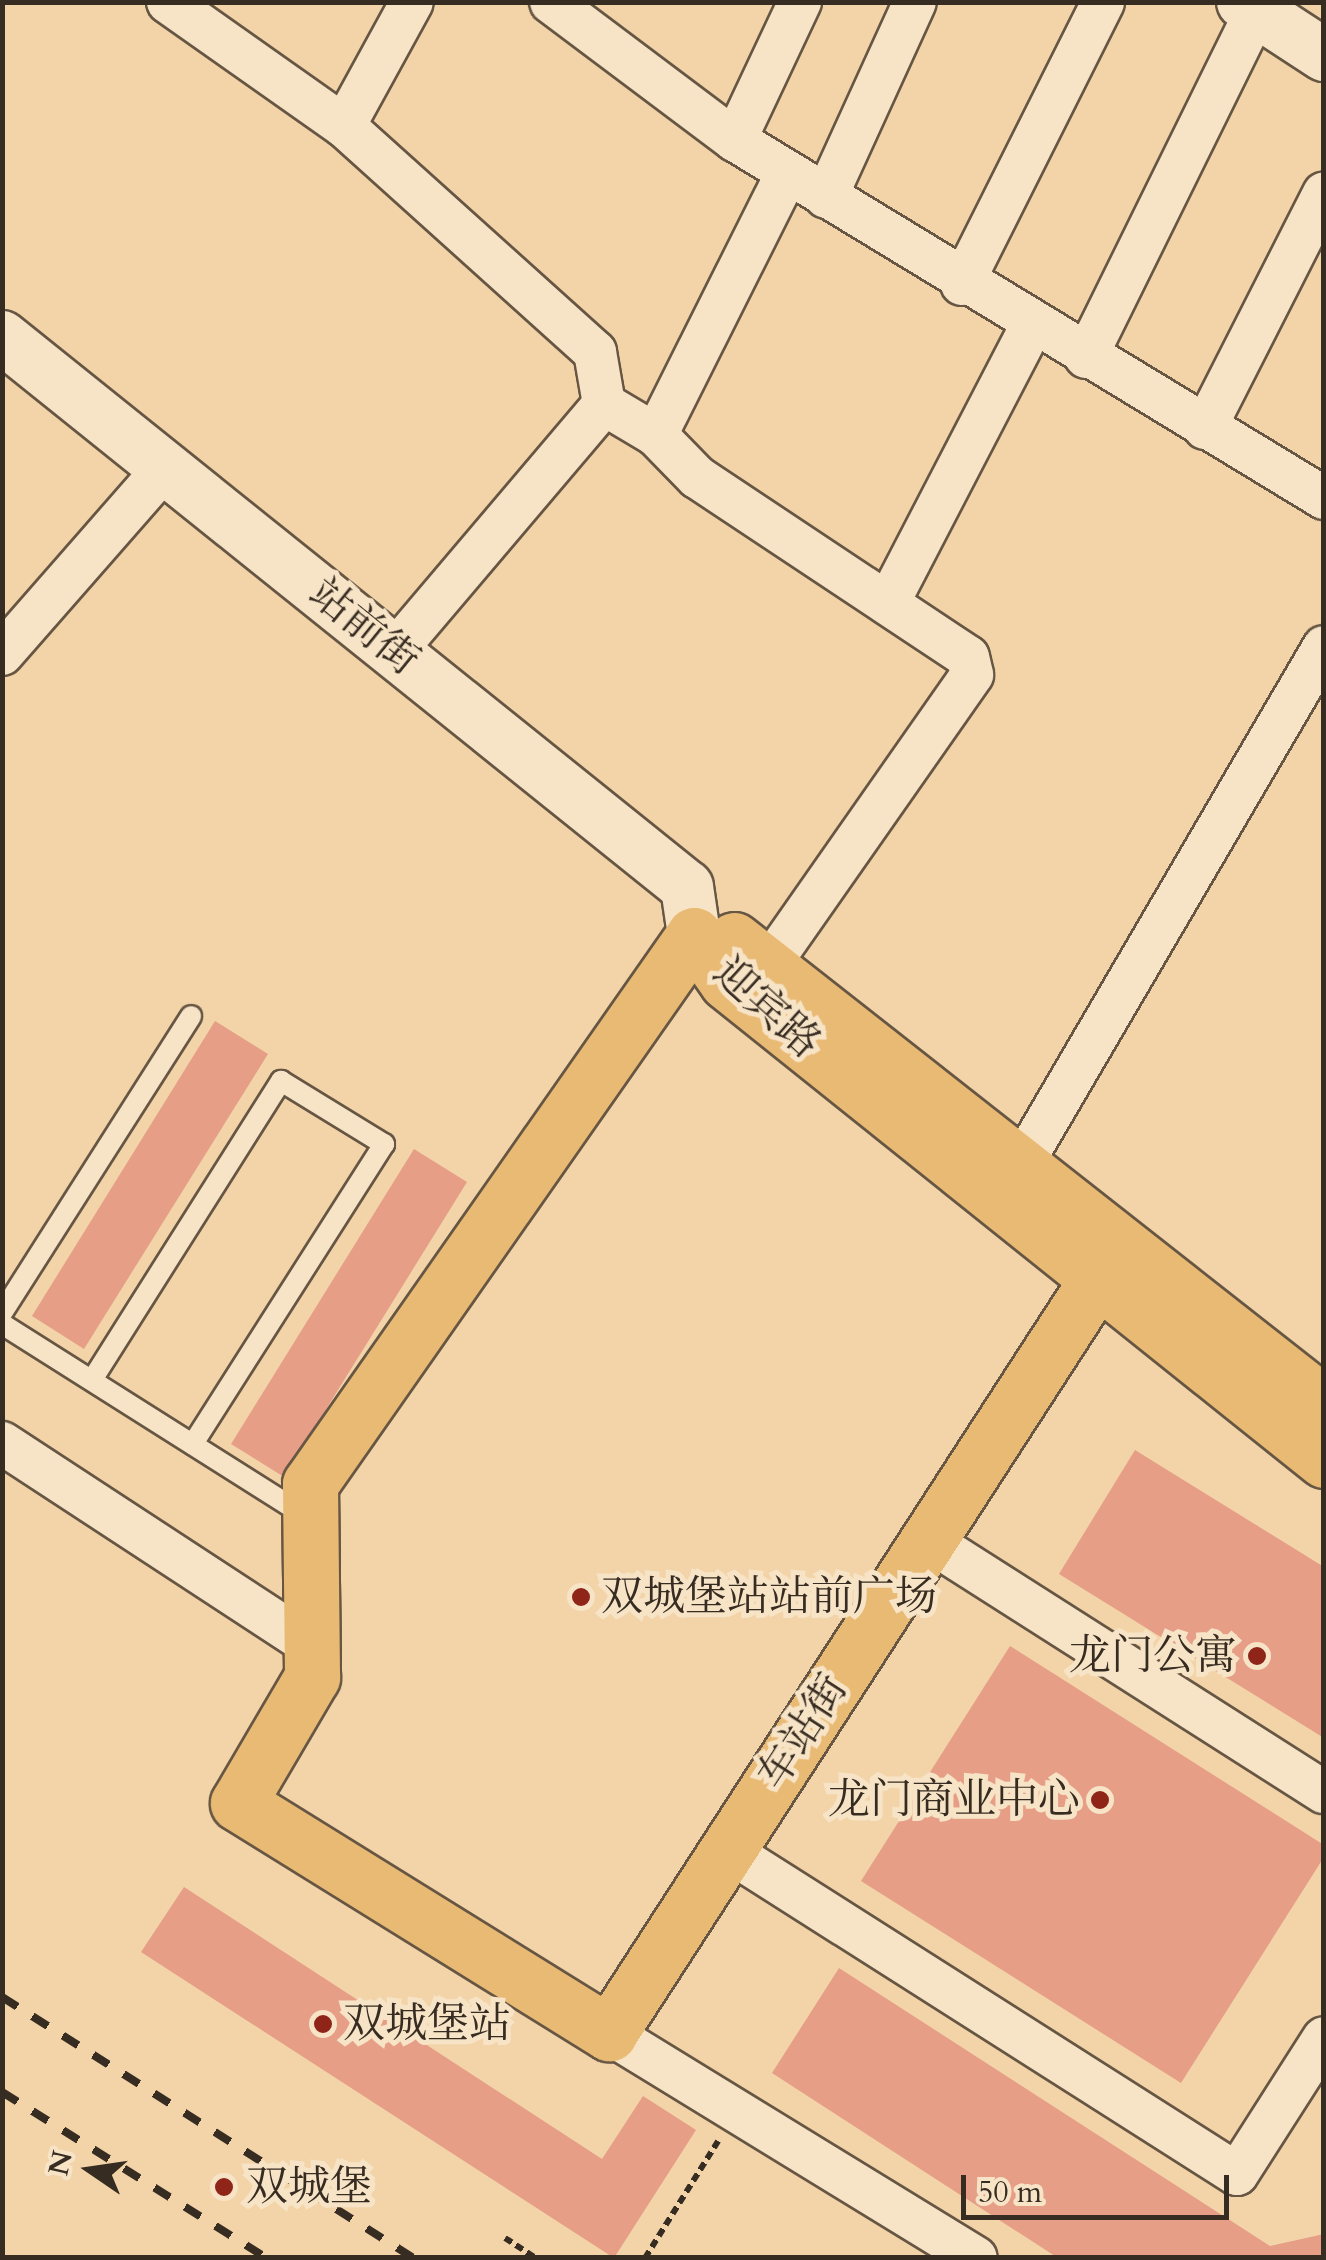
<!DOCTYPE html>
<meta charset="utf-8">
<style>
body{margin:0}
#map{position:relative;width:1326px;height:2260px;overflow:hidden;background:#f2d4a8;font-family:Cardo,"Noto Serif SC",serif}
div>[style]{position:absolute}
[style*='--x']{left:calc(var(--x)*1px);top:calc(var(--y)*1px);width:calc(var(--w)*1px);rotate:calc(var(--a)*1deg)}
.building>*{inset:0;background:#e69e87}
.path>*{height:6px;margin-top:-3px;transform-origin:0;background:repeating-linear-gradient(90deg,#372c21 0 8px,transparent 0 13px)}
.roads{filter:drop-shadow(2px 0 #665643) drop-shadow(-2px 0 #665643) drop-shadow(0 2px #665643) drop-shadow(0 -2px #665643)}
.service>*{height:20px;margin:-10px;padding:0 10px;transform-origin:10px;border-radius:10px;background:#f7e3c6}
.minor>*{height:42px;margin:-21px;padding:0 21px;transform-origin:21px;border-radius:21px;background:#f7e3c6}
.tertiary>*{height:52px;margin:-26px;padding:0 26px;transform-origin:26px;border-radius:26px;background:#f7e3c6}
.primary>*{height:55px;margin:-27.5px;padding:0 27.5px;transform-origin:27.5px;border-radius:27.5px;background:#e9ba74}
.rail>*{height:8px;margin-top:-4px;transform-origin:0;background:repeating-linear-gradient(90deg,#372c21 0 18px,transparent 0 36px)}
.dots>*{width:28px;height:28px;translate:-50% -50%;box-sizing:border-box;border:5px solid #f7e3c6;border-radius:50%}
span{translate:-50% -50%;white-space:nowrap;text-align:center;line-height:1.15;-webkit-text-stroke:10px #f7e3c6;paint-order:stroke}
.street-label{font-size:42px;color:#372c21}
.poi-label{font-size:42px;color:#372c21}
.left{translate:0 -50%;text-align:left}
.right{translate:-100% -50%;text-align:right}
.frame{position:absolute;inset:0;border:5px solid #372c21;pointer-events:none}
.north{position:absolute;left:40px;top:2120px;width:100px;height:100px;-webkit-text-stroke:8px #f7e3c6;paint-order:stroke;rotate:283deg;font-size:28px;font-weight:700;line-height:40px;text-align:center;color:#372c21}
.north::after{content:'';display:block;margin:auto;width:35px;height:45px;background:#372c21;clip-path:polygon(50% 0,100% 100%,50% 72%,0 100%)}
.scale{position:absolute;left:961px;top:2175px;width:268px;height:45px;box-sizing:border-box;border:5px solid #372c21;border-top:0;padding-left:12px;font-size:30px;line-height:35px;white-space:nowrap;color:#372c21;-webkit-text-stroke:8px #f7e3c6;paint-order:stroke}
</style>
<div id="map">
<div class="building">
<i style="clip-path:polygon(215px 1021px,268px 1054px,84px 1349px,32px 1316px)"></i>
<i style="clip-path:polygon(414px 1149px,467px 1182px,284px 1477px,231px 1444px)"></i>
<i style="clip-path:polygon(1135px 1450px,1324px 1567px,1324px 1738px,1059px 1574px)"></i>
<i style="clip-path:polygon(1010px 1646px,1324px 1845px,1324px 1857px,1181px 2083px,861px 1881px)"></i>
<i style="clip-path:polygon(184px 1887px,602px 2159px,643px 2096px,696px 2130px,614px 2258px,141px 1952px)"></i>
<i style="clip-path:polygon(839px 1968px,1270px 2246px,1324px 2234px,1324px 2258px,1058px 2258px,772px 2073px)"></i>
</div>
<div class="path">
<i style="--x:505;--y:2238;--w:37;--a:33"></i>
<i style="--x:645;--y:2258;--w:138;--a:-58"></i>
</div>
<div class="roads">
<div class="service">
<i style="--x:2;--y:1313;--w:352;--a:-57.5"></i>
<i style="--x:2;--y:1324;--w:357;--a:32.3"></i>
<i style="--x:92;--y:1380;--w:354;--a:-57.7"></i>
<i style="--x:281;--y:1081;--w:121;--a:31.5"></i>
<i style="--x:384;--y:1144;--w:356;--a:122.5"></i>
</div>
<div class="minor">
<i style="--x:168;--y:2;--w:215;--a:35.2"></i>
<i style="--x:344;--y:126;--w:141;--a:-61.3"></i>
<i style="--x:551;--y:2;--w:230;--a:36.9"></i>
<i style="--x:735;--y:140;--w:689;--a:31.29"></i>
<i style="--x:344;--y:126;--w:338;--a:42"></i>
<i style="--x:595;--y:352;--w:53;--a:80.2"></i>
<i style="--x:735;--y:140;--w:153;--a:-64.8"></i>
<i style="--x:826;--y:197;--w:214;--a:-65.5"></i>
<i style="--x:962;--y:284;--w:315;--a:-63.4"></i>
<i style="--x:1086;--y:357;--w:386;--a:-63.8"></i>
<i style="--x:1205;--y:428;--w:263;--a:-63.1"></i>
<i style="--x:656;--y:435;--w:293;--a:-63.4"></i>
<i style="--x:888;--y:603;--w:313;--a:-62.6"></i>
<i style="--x:394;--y:652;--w:325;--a:-49.7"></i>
<i style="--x:604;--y:404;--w:61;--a:30.8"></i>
<i style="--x:656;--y:435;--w:59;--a:45.7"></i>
<i style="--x:697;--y:477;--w:325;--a:33.6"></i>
<i style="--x:968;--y:657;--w:18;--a:77"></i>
<i style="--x:972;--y:675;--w:387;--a:125"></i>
<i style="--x:2;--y:654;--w:247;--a:-48.8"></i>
<i style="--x:1006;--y:1191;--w:630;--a:-59.69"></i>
<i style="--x:2;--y:1443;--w:371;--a:33.2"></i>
<i style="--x:928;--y:1540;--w:469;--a:32.5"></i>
<i style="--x:727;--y:1850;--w:604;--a:32.43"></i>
<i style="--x:1237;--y:2174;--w:161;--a:-57.4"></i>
<i style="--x:609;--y:2033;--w:430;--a:31.5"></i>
</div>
<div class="tertiary">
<i style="--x:1243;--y:2;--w:97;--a:33.2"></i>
<i style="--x:2;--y:337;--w:878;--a:38.76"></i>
<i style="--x:687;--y:887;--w:49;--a:81.7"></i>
</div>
<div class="primary">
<i style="--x:694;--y:935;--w:670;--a:124.97"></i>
<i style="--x:310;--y:1484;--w:193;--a:89.4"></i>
<i style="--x:312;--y:1677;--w:146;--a:120.4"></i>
<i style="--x:238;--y:1803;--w:437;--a:31.8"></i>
<i style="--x:609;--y:2033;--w:896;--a:-57.07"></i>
<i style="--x:694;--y:935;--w:57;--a:54.9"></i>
<i style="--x:727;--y:982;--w:765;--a:38.68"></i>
<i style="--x:734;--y:940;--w:751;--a:38.18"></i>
</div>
</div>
<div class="rail">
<i style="--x:2;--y:1997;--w:487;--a:32.4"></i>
<i style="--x:2;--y:2092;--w:313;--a:32.1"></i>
</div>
<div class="dots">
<i style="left:581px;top:1597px;background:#8f2418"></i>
<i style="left:1257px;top:1656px;background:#8f2418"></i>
<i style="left:1100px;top:1800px;background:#8f2418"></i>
<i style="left:323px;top:2024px;background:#8f2418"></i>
<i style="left:224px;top:2187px;background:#8f2418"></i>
</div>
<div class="street-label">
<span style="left:364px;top:627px;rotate:39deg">站前街</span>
<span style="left:767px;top:1008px;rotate:42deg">迎宾路</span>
<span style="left:803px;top:1732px;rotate:-57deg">车站街</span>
</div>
<div class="poi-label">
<span class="left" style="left:601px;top:1597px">双城堡站站前广场</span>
<span class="right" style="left:1237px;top:1656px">龙门公寓</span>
<span class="right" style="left:1080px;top:1800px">龙门商业中心</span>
<span class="left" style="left:343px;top:2024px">双城堡站</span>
<span class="left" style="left:246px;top:2187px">双城堡</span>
</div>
<div class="frame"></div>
<div class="north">N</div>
<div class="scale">50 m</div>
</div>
